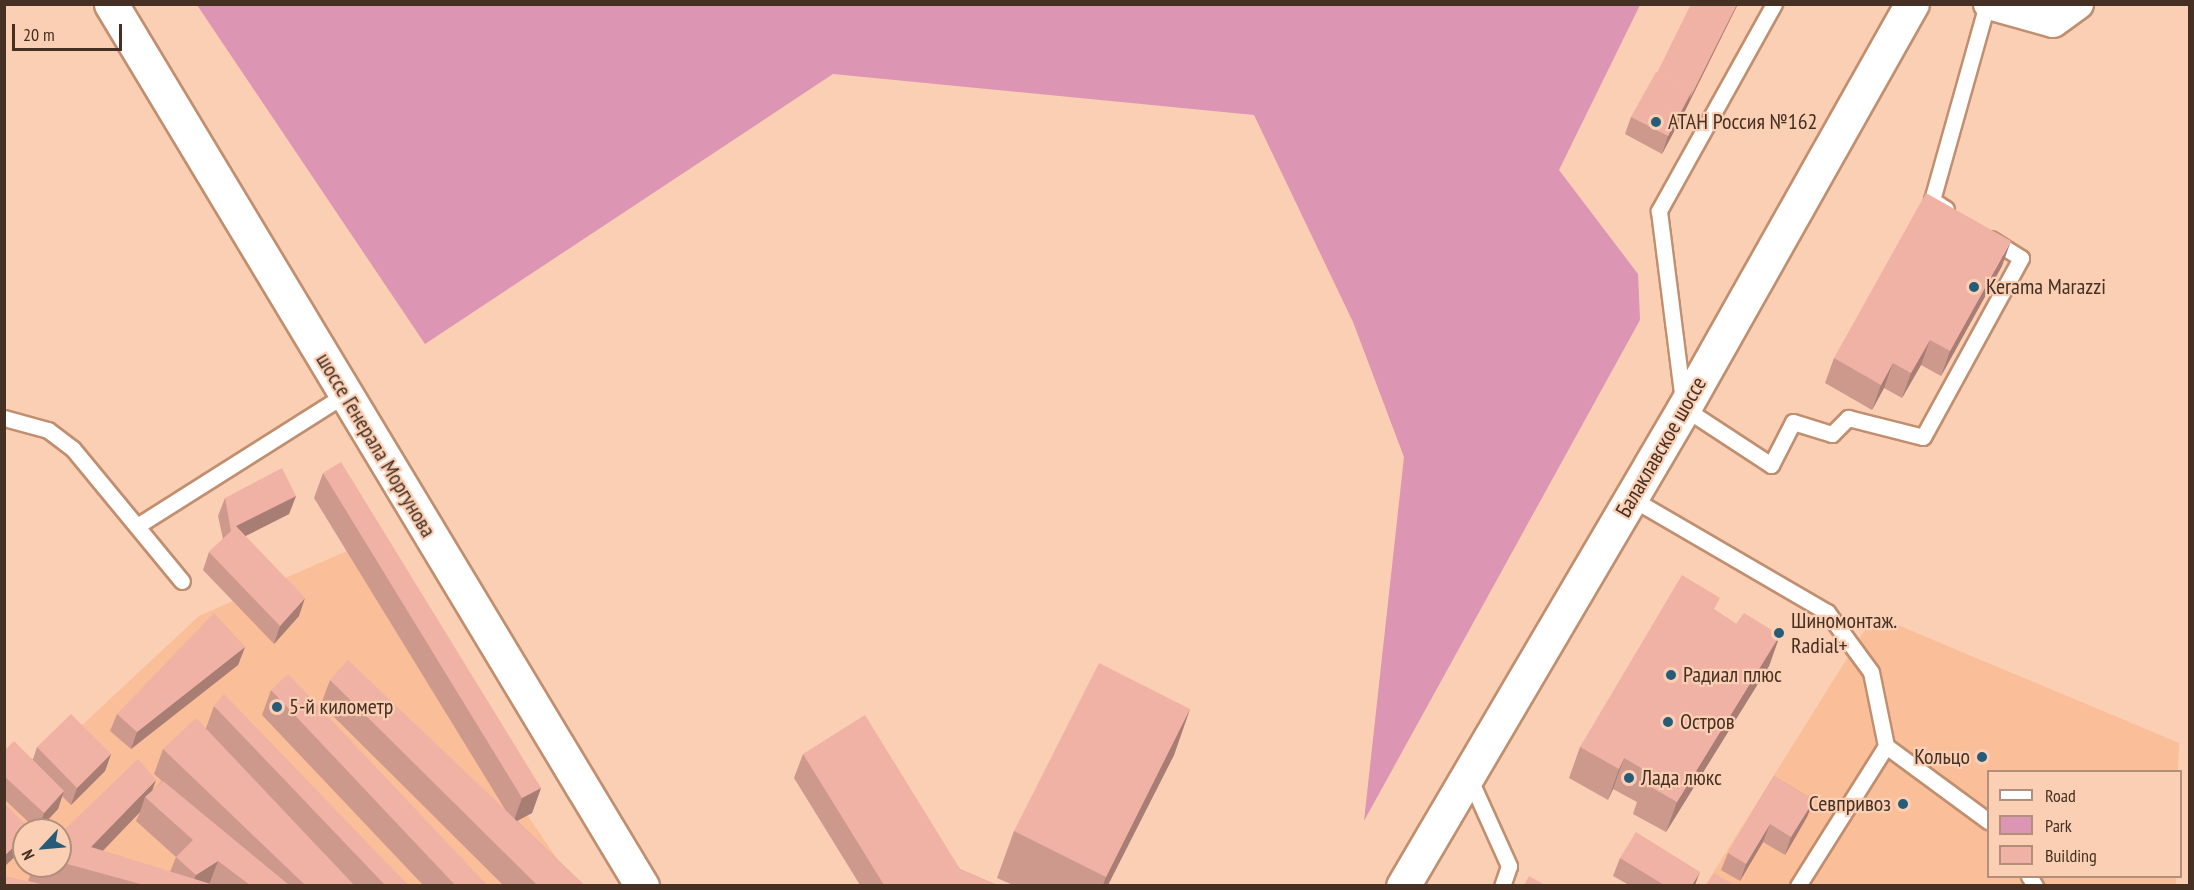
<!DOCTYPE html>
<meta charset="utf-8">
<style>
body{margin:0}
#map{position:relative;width:2194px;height:890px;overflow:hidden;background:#facfb4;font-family:"PT Sans Narrow",sans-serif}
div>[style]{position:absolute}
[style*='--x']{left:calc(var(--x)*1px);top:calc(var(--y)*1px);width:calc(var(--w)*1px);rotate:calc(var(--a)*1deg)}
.built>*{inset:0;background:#fabe98}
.green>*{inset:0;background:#dc95b2}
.roads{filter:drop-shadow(2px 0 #c18f6f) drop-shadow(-2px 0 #c18f6f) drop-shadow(0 2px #c18f6f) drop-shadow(0 -2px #c18f6f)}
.lane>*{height:15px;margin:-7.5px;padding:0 7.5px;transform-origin:7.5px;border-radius:7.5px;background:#fff}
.street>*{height:30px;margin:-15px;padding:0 15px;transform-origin:15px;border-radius:15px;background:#fff}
.primary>*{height:33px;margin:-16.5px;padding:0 16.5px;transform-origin:16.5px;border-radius:16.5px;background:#fff}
.wall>*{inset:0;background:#ce998d}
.shaded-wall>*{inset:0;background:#a87d73}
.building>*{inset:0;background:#f0b2a4}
.dots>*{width:16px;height:16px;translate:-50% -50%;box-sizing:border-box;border:3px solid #facfb4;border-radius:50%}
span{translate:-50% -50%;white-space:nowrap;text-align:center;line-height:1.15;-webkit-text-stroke:4.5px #facfb4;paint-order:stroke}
.poi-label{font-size:22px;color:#453023}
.left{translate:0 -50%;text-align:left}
.right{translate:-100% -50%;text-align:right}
.street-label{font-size:22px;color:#453023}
.frame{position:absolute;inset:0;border:6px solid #453023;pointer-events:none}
.legend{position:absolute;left:1987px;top:770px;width:195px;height:108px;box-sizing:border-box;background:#facfb4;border:2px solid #b28f7a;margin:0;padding:8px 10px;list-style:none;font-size:18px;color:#453023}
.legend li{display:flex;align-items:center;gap:12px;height:30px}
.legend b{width:30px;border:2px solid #b28f7a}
.north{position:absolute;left:12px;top:818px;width:60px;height:60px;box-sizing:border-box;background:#facfb4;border:2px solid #b28f7a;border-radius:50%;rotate:244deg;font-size:16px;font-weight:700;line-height:24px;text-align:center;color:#453023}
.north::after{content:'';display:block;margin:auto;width:21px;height:27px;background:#265c77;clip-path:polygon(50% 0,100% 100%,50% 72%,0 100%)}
.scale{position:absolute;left:12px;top:24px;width:110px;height:27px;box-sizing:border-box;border:3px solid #453023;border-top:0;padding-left:8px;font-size:18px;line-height:21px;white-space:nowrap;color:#453023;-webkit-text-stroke:4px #facfb4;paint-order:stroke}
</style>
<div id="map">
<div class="built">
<i style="clip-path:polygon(evenodd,347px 551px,575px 885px,5px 886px,5px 797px,199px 616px,347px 551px,24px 830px,60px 830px,60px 866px,24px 866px,24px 830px)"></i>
<i style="clip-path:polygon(1874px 615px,2179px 743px,2178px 771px,1988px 772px,1988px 876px,2176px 876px,2176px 885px,1705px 886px)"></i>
</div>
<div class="green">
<i style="clip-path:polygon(197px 5px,1640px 5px,1559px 170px,1638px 274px,1640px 320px,1364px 821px,1404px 457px,1353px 322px,1254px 115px,833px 74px,425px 344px)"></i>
</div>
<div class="roads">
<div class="lane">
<i style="--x:1774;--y:4;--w:237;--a:119.1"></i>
<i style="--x:1659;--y:211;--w:199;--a:82.8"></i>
<i style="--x:1684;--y:408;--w:104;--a:33.2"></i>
<i style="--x:1771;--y:465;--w:48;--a:-62.9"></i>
<i style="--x:1793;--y:422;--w:41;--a:17.1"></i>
<i style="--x:1832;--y:434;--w:23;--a:-45"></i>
<i style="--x:1848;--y:418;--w:77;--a:14.2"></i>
<i style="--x:1923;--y:437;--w:204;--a:-61.3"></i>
<i style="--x:2021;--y:258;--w:36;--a:-148"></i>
<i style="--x:1946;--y:209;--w:17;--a:-147"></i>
<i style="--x:1932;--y:200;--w:204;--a:-74.3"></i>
<i style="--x:4;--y:418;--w:46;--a:15.3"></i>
<i style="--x:48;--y:430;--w:31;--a:37"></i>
<i style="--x:73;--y:449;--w:171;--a:50.5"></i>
<i style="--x:1631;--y:498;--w:227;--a:30.2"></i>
<i style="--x:1827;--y:612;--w:74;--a:53.7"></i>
<i style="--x:1871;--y:672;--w:76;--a:78.5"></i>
<i style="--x:1886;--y:746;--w:165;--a:122.2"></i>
<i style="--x:137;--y:526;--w:247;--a:-32.3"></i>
<i style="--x:1886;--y:746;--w:127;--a:36.3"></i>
<i style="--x:1468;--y:775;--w:100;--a:65.7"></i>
<i style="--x:1509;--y:866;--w:21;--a:109"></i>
<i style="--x:2029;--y:876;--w:12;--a:59"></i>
</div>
<div class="street">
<i style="--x:1989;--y:4;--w:66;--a:15.7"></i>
<i style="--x:2053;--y:22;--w:31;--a:-36"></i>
</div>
<div class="primary">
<i style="--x:111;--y:4;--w:1030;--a:58.95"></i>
<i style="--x:1403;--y:886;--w:554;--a:-59.55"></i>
<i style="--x:1684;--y:408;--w:464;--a:-60.6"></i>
</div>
</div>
<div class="wall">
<i style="clip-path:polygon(1686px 109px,1662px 154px,1625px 134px,1631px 117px)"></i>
<i style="clip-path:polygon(2002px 266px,1941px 376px,1921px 365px,1902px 398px,1884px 388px,1872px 410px,1825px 383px,1834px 358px)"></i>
<i style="clip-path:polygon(323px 473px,541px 788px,532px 813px,517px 821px,584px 885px,503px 885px,321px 704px,330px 680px,506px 811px,314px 498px)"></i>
<i style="clip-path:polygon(296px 496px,289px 514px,245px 536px,299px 616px,274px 644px,203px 570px,209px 552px,223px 539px,218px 516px,225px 498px)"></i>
<i style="clip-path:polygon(1715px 610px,1736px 624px,1780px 635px,1769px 666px,1666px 832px,1633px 814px,1637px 802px,1613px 789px,1608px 800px,1569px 778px,1580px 747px)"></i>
<i style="clip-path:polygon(245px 647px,238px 665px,131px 749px,110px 731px,117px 714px)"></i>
<i style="clip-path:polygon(271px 690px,487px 885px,423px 885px,262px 715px)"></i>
<i style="clip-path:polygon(evenodd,214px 706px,408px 885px,4px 885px,7px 877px,42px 885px,28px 881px,33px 866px,60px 866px,60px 834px,152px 791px,162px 781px,154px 774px,163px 749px,206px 728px,214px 706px,140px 812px,136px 821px,176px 857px,170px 872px,103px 851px,140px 812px)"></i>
<i style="clip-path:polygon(1190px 709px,1174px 755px,1108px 885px,1013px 885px,997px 878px,1014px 831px)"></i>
<i style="clip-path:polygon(37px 747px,111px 754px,105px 771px,71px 805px,62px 796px,58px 809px,39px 830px,37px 830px,4px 799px,4px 751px,33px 759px)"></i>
<i style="clip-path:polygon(803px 754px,960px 869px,997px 885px,860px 885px,794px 778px)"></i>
<i style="clip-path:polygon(1774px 776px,1814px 800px,1807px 817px,1785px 855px,1763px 842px,1740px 881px,1721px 870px,1728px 853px)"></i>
<i style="clip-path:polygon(1620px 858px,1695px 885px,1629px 885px,1613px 876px)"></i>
</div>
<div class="shaded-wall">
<i style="clip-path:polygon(1737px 4px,1738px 4px,1686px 109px,1662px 154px,1668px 136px)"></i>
<i style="clip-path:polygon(2011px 241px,2002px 266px,1941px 376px,1950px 351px)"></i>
<i style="clip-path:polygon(1930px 340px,1921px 365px,1902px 398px,1911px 373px)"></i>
<i style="clip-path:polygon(1893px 363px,1884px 388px,1872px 410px,1881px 385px)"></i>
<i style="clip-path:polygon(296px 496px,289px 514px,230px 544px,236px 526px)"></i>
<i style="clip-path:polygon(305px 598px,299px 616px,274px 644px,280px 626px)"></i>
<i style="clip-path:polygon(1780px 635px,1769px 666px,1666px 832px,1677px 802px)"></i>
<i style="clip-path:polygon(245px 647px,238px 665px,131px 749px,137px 732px)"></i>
<i style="clip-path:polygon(1190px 709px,1174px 755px,1108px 885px,1103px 885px,1106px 877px)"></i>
<i style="clip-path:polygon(111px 754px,105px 771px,71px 805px,77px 788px)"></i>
<i style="clip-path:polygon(1624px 758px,1613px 789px,1608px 800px,1619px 769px)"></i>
<i style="clip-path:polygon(156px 780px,149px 800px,145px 797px,140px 812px,85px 869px,91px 847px)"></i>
<i style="clip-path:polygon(541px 788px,532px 813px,513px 823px,522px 798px)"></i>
<i style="clip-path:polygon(64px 791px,58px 809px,38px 830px,44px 813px)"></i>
<i style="clip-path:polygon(1814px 800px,1807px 817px,1785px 855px,1791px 837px)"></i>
<i style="clip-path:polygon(1770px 824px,1763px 842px,1740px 881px,1746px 864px)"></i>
<i style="clip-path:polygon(24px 837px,24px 848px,4px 867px,4px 856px)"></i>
<i style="clip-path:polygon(218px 861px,209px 885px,192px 885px,196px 875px)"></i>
<i style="clip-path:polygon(1700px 872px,1695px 885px,1692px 885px)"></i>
</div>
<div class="building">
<i style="clip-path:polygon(1691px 4px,1737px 4px,1689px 100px,1692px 91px,1657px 73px)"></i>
<i style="clip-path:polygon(1656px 72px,1692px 91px,1668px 136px,1631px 117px)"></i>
<i style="clip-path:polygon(1926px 193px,2011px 241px,1950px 351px,1930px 340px,1911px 373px,1893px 363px,1881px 385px,1834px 358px)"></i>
<i style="clip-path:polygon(341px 462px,541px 788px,522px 798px,323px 473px)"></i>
<i style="clip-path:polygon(282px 468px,296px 496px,236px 526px,305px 598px,280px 626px,209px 552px,231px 531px,225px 498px)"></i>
<i style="clip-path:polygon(1682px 575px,1720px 598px,1714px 609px,1736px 624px,1744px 613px,1780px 635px,1677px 802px,1644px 783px,1650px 773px,1624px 758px,1619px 769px,1580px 747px)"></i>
<i style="clip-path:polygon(214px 613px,245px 647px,137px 732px,117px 714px)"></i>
<i style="clip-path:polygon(348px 660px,584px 885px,537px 885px,330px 680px)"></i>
<i style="clip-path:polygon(1099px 663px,1190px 709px,1106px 877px,1014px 831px)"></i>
<i style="clip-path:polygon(288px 674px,487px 885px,455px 885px,271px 690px)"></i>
<i style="clip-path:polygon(224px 694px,408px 885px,385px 885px,214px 706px)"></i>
<i style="clip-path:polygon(71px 714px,111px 754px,77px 788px,37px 747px)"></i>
<i style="clip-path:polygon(865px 715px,960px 869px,997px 885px,884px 885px,803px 754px)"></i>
<i style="clip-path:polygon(196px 718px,354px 885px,305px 885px,163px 749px)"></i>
<i style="clip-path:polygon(14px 741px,64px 791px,44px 813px,4px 776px,4px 751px)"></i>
<i style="clip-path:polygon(138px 759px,156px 780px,91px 847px,214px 885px,144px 885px,60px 862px,60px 834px)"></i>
<i style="clip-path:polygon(1774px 776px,1814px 800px,1791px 837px,1770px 824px,1746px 864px,1728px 853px)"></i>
<i style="clip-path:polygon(163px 781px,289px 885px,250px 885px,218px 861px,196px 875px,176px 857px,193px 840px,145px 797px)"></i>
<i style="clip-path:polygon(4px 803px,31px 830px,24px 830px,24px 837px,4px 856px)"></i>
<i style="clip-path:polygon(1636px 832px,1700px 872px,1692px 885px,1664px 885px,1620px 858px)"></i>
<i style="clip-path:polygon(1714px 873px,1734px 885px,1706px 885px)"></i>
<i style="clip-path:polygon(1529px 876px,1545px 885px,1524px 885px)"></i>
<i style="clip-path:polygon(7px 877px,46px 885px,4px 885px)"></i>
</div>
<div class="dots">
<i style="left:1656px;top:122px;background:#265c77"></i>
<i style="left:1974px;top:287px;background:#265c77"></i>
<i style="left:1779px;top:633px;background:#265c77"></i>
<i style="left:1671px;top:675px;background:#265c77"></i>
<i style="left:277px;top:707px;background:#265c77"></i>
<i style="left:1668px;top:722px;background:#265c77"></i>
<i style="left:1982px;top:757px;background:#265c77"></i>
<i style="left:1629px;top:778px;background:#265c77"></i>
<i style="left:1903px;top:804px;background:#265c77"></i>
</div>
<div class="poi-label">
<span class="left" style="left:1668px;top:122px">АТАН Россия №162</span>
<span class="left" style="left:1986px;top:287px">Kerama Marazzi</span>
<span class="left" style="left:1791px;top:633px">Шиномонтаж.<br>Radial+</span>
<span class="left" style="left:1683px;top:675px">Радиал плюс</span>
<span class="left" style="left:289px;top:707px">5-й километр</span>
<span class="left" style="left:1680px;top:722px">Остров</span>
<span class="right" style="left:1970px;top:757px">Кольцо</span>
<span class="left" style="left:1641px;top:778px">Лада люкс</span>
<span class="right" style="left:1891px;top:804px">Севпривоз</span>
</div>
<div class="street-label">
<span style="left:376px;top:445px;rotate:59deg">шоссе Генерала Моргунова</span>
<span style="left:1661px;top:447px;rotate:-60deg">Балаклавское шоссе</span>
</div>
<div class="frame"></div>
<ul class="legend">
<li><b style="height:8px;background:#fff"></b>Road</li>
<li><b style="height:16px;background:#dc95b2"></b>Park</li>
<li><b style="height:16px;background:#f0b2a4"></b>Building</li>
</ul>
<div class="north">N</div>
<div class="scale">20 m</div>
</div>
